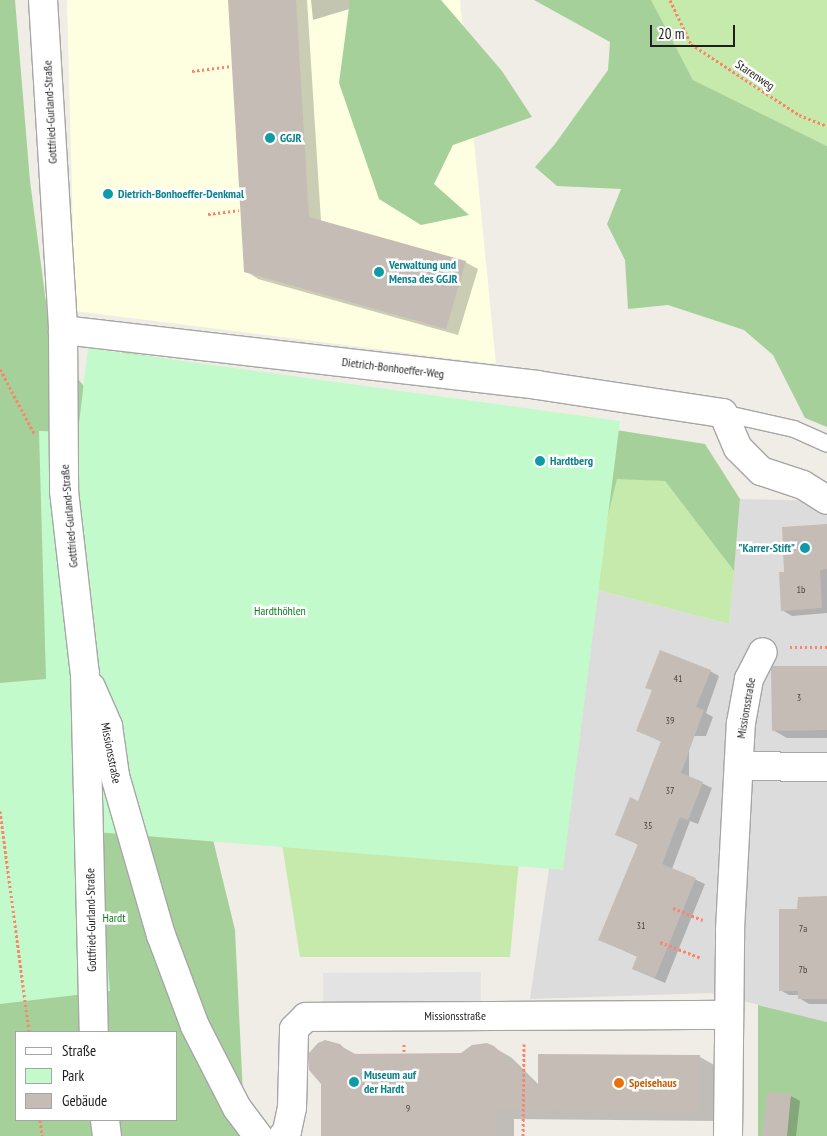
<!DOCTYPE html>
<meta charset="utf-8">
<style>
body{margin:0}
#map{position:relative;width:827px;height:1136px;overflow:hidden;background:#f0ede6;font-family:"PT Sans Narrow",sans-serif}
div>[style]{position:absolute}
[style*='--x']{left:calc(var(--x)*1px);top:calc(var(--y)*1px);width:calc(var(--w)*1px);rotate:calc(var(--a)*1deg)}
.residential>*{inset:0;background:#dddcdc}
.education>*{inset:0;background:#fdffe0}
.construction>*{inset:0;background:#c3c5b1}
.grass>*{inset:0;background:#c6eaab}
.forest>*{inset:0;background:#a6d09a}
.park>*{inset:0;background:#c3facb}
.parking>*{inset:0;background:#e3e3e3}
.shadow>*{inset:0;background:#0003}
.building>*{inset:0;background:#c5bdb5}
.path>*{height:3px;margin-top:-1.5px;transform-origin:0;background:repeating-linear-gradient(90deg,#fb856c 0 2.5px,transparent 0 5px)}
.roads{filter:drop-shadow(1px 0 #a6a6a6) drop-shadow(-1px 0 #a6a6a6) drop-shadow(0 1px #a6a6a6) drop-shadow(0 -1px #a6a6a6)}
.lane>*{height:16px;margin:-8px;padding:0 8px;transform-origin:8px;border-radius:8px;background:#fff}
.street>*{height:28px;margin:-14px;padding:0 14px;transform-origin:14px;border-radius:14px;background:#fff}
.dots>*{width:14px;height:14px;translate:-50% -50%;box-sizing:border-box;border:2px solid #fff;border-radius:50%}
span{translate:-50% -50%;white-space:nowrap;text-align:center;line-height:1.15;-webkit-text-stroke:5px #fff;paint-order:stroke}
.number-label{font-size:10px;color:#484644}
.number-label span{-webkit-text-stroke-width:0}
.street-label{font-size:12px;color:#1f1f1f}
.culture-label{font-size:12px;color:#0d838f;font-weight:700}
.left{translate:0 -50%;text-align:left}
.right{translate:-100% -50%;text-align:right}
.park-label{font-size:12px;color:#0b801d}
.food-label{font-size:12px;color:#c56008;font-weight:700}
.legend{position:absolute;left:15px;top:1031px;width:162px;height:90px;box-sizing:border-box;background:#fff;border:1px solid #a5a5a5;margin:0;padding:6px 9px;list-style:none;font-size:15px;color:#1f1f1f}
.legend li{display:flex;align-items:center;gap:10px;height:25px}
.legend b{width:25px;border:1px solid #a5a5a5}
.scale{position:absolute;left:650px;top:25px;width:85px;height:22px;box-sizing:border-box;border:2px solid #1f1f1f;border-top:0;padding-left:6px;font-size:15px;line-height:18px;white-space:nowrap;color:#1f1f1f;-webkit-text-stroke:4px #fff;paint-order:stroke}
</style>
<div id="map">
<div class="residential">
<i style="clip-path:polygon(740px 499px,827px 501px,827px 1022px,711px 993px,530px 999px,590px 588px,729px 624px)"></i>
</div>
<div class="education">
<i style="clip-path:polygon(67px 0,460px 0,496px 364px,75px 311px)"></i>
</div>
<div class="construction">
<i style="clip-path:polygon(311px 0,379px 0,313px 20px)"></i>
</div>
<div class="grass">
<i style="clip-path:polygon(650px 0,827px 0,827px 146px,693px 80px)"></i>
<i style="clip-path:polygon(617px 478px,665px 481px,734px 571px,729px 624px,590px 588px)"></i>
<i style="clip-path:polygon(225px 486px,537px 667px,510px 957px,300px 957px)"></i>
</div>
<div class="forest">
<i style="clip-path:polygon(evenodd,0 0,15px 0,30px 181px,52px 348px,109px 416px,122px 352px,705px 444px,740px 499px,734px 571px,665px 481px,617px 479px,590px 588px,119px 454px,235px 930px,245px 1136px,0 1136px,0 0,16px 1032px,176px 1032px,176px 1120px,16px 1120px,16px 1032px)"></i>
<i style="clip-path:polygon(350px 0,441px 0,502px 71px,532px 117px,453px 145px,434px 184px,469px 215px,421px 225px,379px 199px,339px 83px)"></i>
<i style="clip-path:polygon(534px 0,651px 0,693px 80px,827px 146px,827px 427px,805px 418px,773px 355px,744px 330px,668px 305px,628px 309px,625px 260px,607px 224px,621px 189px,557px 186px,535px 167px,555px 144px,608px 70px,610px 42px)"></i>
<i style="clip-path:polygon(758px 1005px,827px 1022px,827px 1136px,758px 1136px)"></i>
</div>
<div class="park">
<i style="clip-path:polygon(88px 348px,620px 421px,563px 870px,96px 832px,110px 991px,0 1004px,0 683px,46px 679px,39px 431px,78px 432px)"></i>
</div>
<div class="parking">
<i style="clip-path:polygon(481px 972px,481px 1008px,323px 1009px,323px 973px)"></i>
</div>
<div class="shadow">
<i style="clip-path:polygon(230px 0,307px 0,321px 221px,465px 262px,478px 269px,458px 335px,258px 279px,246px 271px)"></i>
<i style="clip-path:polygon(827px 526px,827px 613px,792px 616px,782px 610px,785px 573px)"></i>
<i style="clip-path:polygon(827px 667px,827px 738px,787px 738px,773px 730px)"></i>
<i style="clip-path:polygon(710px 671px,719px 676px,706px 713px,713px 717px,706px 736px,689px 736px,689px 777px,712px 788px,698px 824px,690px 821px,672px 869px,705px 884px,665px 983px,633px 969px,638px 957px,600px 940px,639px 845px,617px 835px,638px 802px,662px 742px,638px 731px,653px 691px,647px 687px)"></i>
<i style="clip-path:polygon(827px 898px,827px 1004px,809px 1004px,799px 998px,799px 995px,789px 995px,780px 990px,799px 910px)"></i>
<i style="clip-path:polygon(339px 1045px,357px 1055px,462px 1054px,493px 1047px,512px 1058px,539px 1085px,700px 1057px,718px 1067px,717px 1121px,514px 1119px,514px 1136px,322px 1136px)"></i>
<i style="clip-path:polygon(791px 1096px,800px 1101px,796px 1136px,763px 1136px)"></i>
</div>
<div class="building">
<i style="clip-path:polygon(228px 0,296px 0,309px 217px,466px 261px,446px 329px,244px 272px)"></i>
<i style="clip-path:polygon(827px 524px,827px 569px,820px 570px,822px 608px,781px 611px,779px 572px,784px 572px,782px 527px)"></i>
<i style="clip-path:polygon(660px 650px,711px 670px,696px 707px,704px 710px,681px 773px,703px 782px,688px 820px,680px 817px,662px 864px,696px 878px,655px 978px,632px 969px,637px 956px,598px 940px,638px 844px,615px 835px,630px 797px,638px 801px,661px 741px,636px 731px,652px 690px,645px 688px)"></i>
<i style="clip-path:polygon(773px 666px,827px 666px,827px 730px,772px 731px,771px 670px)"></i>
<i style="clip-path:polygon(827px 896px,827px 999px,798px 999px,798px 991px,779px 991px,779px 909px,797px 909px,798px 897px)"></i>
<i style="clip-path:polygon(325px 1040px,340px 1044px,350px 1054px,461px 1053px,472px 1045px,487px 1043px,494px 1046px,538px 1089px,538px 1054px,700px 1055px,700px 1112px,496px 1110px,496px 1136px,321px 1136px,321px 1084px,309px 1070px,309px 1053px,318px 1043px)"></i>
<i style="clip-path:polygon(767px 1092px,791px 1094px,787px 1136px,762px 1136px)"></i>
</div>
<div class="path">
<i style="--x:670;--y:0;--w:49;--a:64.5"></i>
<i style="--x:691;--y:44;--w:129;--a:33.3"></i>
<i style="--x:799;--y:115;--w:30;--a:21"></i>
<i style="--x:192;--y:71;--w:40;--a:-7.1"></i>
<i style="--x:208;--y:214;--w:31;--a:-7"></i>
<i style="--x:0;--y:369;--w:75;--a:62.1"></i>
<i style="--x:790;--y:647;--w:37;--a:0"></i>
<i style="--x:0;--y:811;--w:223;--a:82.5"></i>
<i style="--x:673;--y:908;--w:32;--a:22"></i>
<i style="--x:660;--y:942;--w:44;--a:21.3"></i>
<i style="--x:404;--y:1044;--w:10;--a:90"></i>
<i style="--x:40;--y:1120;--w:16;--a:83"></i>
<i style="--x:523;--y:1136;--w:92;--a:-89.4"></i>
</div>
<div class="roads">
<div class="lane">
<i style="--x:723;--y:413;--w:73;--a:12.7"></i>
<i style="--x:794;--y:429;--w:36;--a:24"></i>
</div>
<div class="street">
<i style="--x:43;--y:0;--w:331;--a:86.5"></i>
<i style="--x:63;--y:330;--w:161;--a:89.6"></i>
<i style="--x:64;--y:491;--w:184;--a:83.5"></i>
<i style="--x:85;--y:674;--w:358;--a:88.6"></i>
<i style="--x:63;--y:330;--w:477;--a:6.6"></i>
<i style="--x:537;--y:385;--w:188;--a:8.6"></i>
<i style="--x:723;--y:413;--w:38;--a:67"></i>
<i style="--x:738;--y:448;--w:33;--a:45"></i>
<i style="--x:761;--y:471;--w:44;--a:18.4"></i>
<i style="--x:803;--y:485;--w:28;--a:32"></i>
<i style="--x:91;--y:687;--w:43;--a:66.4"></i>
<i style="--x:108;--y:726;--w:50;--a:82"></i>
<i style="--x:115;--y:776;--w:166;--a:73.9"></i>
<i style="--x:161;--y:935;--w:97;--a:69.5"></i>
<i style="--x:195;--y:1026;--w:92;--a:62.9"></i>
<i style="--x:237;--y:1108;--w:35;--a:53"></i>
<i style="--x:739;--y:766;--w:88;--a:0.7"></i>
<i style="--x:105;--y:1120;--w:16;--a:83"></i>
<i style="--x:283;--y:1136;--w:6;--a:-51"></i>
<i style="--x:287;--y:1131;--w:24;--a:-78"></i>
<i style="--x:292;--y:1108;--w:79;--a:-88.5"></i>
<i style="--x:294;--y:1029;--w:17;--a:-45"></i>
<i style="--x:306;--y:1017;--w:423;--a:-0.3"></i>
<i style="--x:728;--y:1136;--w:206;--a:-89.4"></i>
<i style="--x:730;--y:930;--w:207;--a:-87"></i>
<i style="--x:741;--y:723;--w:45;--a:-79.7"></i>
<i style="--x:749;--y:679;--w:30;--a:-63"></i>
</div>
</div>
<div class="dots">
<i style="left:270px;top:138px;background:#0f9aa8"></i>
<i style="left:108px;top:194px;background:#0f9aa8"></i>
<i style="left:379px;top:272px;background:#0f9aa8"></i>
<i style="left:540px;top:461px;background:#0f9aa8"></i>
<i style="left:805px;top:548px;background:#0f9aa8"></i>
<i style="left:354px;top:1082px;background:#0f9aa8"></i>
<i style="left:619px;top:1083px;background:#e8710a"></i>
</div>
<div class="number-label">
<span style="left:801px;top:590px">1b</span>
<span style="left:678px;top:679px">41</span>
<span style="left:799px;top:698px">3</span>
<span style="left:670px;top:721px">39</span>
<span style="left:670px;top:791px">37</span>
<span style="left:648px;top:826px">35</span>
<span style="left:641px;top:926px">31</span>
<span style="left:803px;top:929px">7a</span>
<span style="left:803px;top:970px">7b</span>
<span style="left:408px;top:1109px">9</span>
</div>
<div class="street-label">
<span style="left:755px;top:75px;rotate:34deg">Starenweg</span>
<span style="left:50px;top:112px;rotate:-93deg">Gottfried-Gurland-Straße</span>
<span style="left:393px;top:368px;rotate:7deg">Dietrich-Bonhoeffer-Weg</span>
<span style="left:69px;top:516px;rotate:-95deg">Gottfried-Gurland-Straße</span>
<span style="left:746px;top:708px;rotate:-80deg">Missionsstraße</span>
<span style="left:111px;top:753px;rotate:79deg">Missionsstraße</span>
<span style="left:91px;top:920px;rotate:-91deg">Gottfried-Gurland-Straße</span>
<span style="left:455px;top:1016px">Missionsstraße</span>
</div>
<div class="culture-label">
<span class="left" style="left:280px;top:138px">GGJR</span>
<span class="left" style="left:118px;top:194px">Dietrich-Bonhoeffer-Denkmal</span>
<span class="left" style="left:389px;top:272px">Verwaltung und<br>Mensa des GGJR</span>
<span class="left" style="left:550px;top:461px">Hardtberg</span>
<span class="right" style="left:795px;top:548px">"Karrer-Stift"</span>
<span class="left" style="left:364px;top:1082px">Museum auf<br>der Hardt</span>
</div>
<div class="park-label">
<span style="left:280px;top:611px">Hardthöhlen</span>
<span style="left:114px;top:918px">Hardt</span>
</div>
<div class="food-label">
<span class="left" style="left:629px;top:1083px">Speisehaus</span>
</div>
<ul class="legend">
<li><b style="height:6px;background:#fff"></b>Straße</li>
<li><b style="height:14px;background:#c3facb"></b>Park</li>
<li><b style="height:14px;background:#c5bdb5"></b>Gebäude</li>
</ul>
<div class="scale">20 m</div>
</div>
